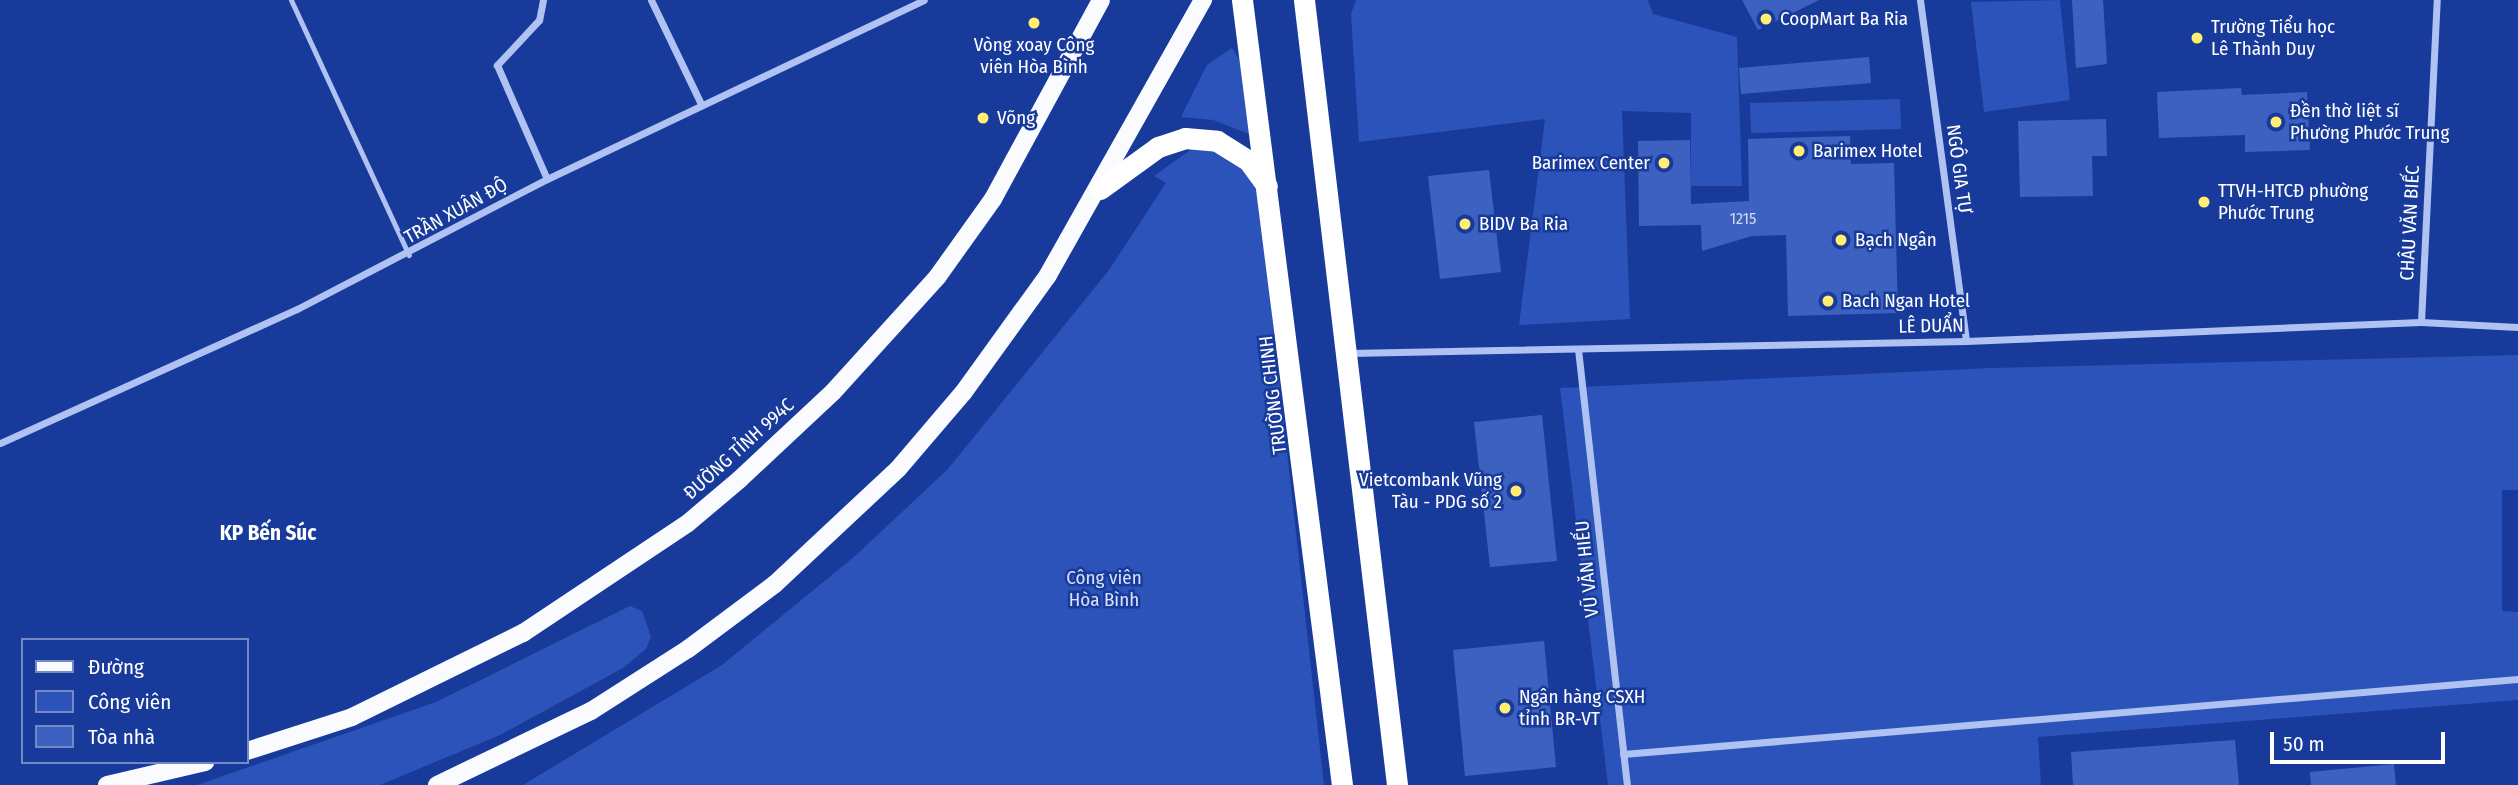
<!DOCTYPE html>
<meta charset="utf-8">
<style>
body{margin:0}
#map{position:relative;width:2518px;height:785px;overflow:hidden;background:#183b9b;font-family:"Fira Sans Condensed",sans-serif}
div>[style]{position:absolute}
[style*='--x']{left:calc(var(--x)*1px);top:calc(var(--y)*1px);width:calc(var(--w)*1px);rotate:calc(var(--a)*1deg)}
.green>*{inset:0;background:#2c53b9}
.building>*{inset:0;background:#3d61c1}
.lane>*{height:5px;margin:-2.5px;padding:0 2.5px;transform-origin:2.5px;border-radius:2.5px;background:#afc2f2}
.street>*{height:7px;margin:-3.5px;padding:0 3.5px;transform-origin:3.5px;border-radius:3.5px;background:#afc2f2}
.primary>*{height:18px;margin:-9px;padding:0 9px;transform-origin:9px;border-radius:9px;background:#fafbff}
.highway>*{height:21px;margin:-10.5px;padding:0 10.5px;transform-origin:10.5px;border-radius:10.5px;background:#fff}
.dots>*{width:19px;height:19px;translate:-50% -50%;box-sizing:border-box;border:4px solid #183b9b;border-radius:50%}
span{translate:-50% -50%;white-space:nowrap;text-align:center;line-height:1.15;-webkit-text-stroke:5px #183b9b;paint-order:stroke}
.number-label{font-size:16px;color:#ced8f0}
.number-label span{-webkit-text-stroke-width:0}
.poi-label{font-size:19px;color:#fff}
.left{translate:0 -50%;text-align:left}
.right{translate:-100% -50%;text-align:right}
.street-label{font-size:19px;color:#fff}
.park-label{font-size:19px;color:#d7e1fc}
.neighbourhood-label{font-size:21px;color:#fff;font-weight:700}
.legend{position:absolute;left:21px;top:638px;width:228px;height:126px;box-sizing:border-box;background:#183b9b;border:2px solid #7489c3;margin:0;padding:9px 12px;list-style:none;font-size:21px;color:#fff}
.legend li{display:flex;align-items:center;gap:14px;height:35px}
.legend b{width:35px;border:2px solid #7489c3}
.scale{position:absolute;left:2270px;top:732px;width:175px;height:32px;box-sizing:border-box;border:4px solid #fff;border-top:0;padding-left:9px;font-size:21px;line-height:24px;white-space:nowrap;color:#fff;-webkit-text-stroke:5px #183b9b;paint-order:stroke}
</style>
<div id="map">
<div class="green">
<i style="clip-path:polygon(1356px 0,1648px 0,1653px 14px,1737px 37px,1742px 186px,1691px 186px,1691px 113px,1622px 111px,1630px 319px,1519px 325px,1545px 119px,1359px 142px,1351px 14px)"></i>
<i style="clip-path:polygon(2060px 0,2070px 100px,1984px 112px,1971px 2px)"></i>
<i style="clip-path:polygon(1232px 48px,1241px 62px,1252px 135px,1213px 120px,1181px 117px,1207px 65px)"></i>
<i style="clip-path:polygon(1900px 99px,1901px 129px,1751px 133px,1750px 103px)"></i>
<i style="clip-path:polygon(1200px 143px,1253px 173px,1259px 199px,1324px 785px,523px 785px,722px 665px,855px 556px,948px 469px,1109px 270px,1166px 183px,1154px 176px)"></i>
<i style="clip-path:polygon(2518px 355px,2518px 490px,2502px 490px,2502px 611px,2518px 612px,2518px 700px,2038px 737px,2041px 785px,1608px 785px,1560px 388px,1991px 368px)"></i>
<i style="clip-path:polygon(630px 606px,642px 611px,651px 637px,646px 649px,623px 668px,500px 735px,380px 785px,197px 785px,436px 702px)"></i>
</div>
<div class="building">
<i style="clip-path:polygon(1742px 0,1819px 0,1758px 30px)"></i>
<i style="clip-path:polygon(2072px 0,2103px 0,2107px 64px,2076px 68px)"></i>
<i style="clip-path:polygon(1869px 57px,1871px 83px,1741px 94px,1739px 68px)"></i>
<i style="clip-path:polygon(2241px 88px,2242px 95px,2307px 92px,2310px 150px,2245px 152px,2245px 135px,2159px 138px,2157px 92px)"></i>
<i style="clip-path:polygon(2106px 119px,2107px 156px,2092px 156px,2093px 196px,2020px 197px,2018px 121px)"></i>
<i style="clip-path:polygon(1850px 136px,1851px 164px,1894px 163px,1898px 313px,1788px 316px,1786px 235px,1752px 236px,1702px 251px,1701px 225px,1639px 226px,1638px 141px,1690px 140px,1691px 204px,1749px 201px,1748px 139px)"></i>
<i style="clip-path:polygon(1489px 170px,1501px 272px,1440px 279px,1428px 176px)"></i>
<i style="clip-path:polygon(1542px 415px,1557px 561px,1490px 567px,1474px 422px)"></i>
<i style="clip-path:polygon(1544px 641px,1556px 767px,1465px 776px,1453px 650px)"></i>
<i style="clip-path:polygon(2235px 740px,2239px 785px,2073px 785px,2071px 752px)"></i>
<i style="clip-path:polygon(2394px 764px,2396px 785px,2311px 785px,2310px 772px)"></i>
</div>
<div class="lane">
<i style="--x:291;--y:0;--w:281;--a:65.2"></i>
</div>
<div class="street">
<i style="--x:543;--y:0;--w:20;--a:101"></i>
<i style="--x:539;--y:20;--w:62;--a:133"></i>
<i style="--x:497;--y:65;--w:124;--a:66.3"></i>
<i style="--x:651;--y:0;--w:115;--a:64.3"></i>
<i style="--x:1920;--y:0;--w:344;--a:82.3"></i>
<i style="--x:2421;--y:322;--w:322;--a:-87.2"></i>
<i style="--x:1578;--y:349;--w:439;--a:83.6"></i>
<i style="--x:1349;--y:353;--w:617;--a:-1.11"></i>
<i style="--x:1966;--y:341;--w:455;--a:-2.4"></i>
<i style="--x:2421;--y:322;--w:97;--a:3"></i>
<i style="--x:0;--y:443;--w:326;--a:-24.3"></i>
<i style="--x:297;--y:309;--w:282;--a:-27.5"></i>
<i style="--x:547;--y:179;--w:417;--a:-25.4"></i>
<i style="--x:1623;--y:754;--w:898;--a:-4.79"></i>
</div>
<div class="primary">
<i style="--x:247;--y:751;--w:110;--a:-17.9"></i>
<i style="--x:352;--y:717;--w:191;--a:-26.2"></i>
<i style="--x:523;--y:633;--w:198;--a:-33.7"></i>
<i style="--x:688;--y:523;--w:68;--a:-40.2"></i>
<i style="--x:740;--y:479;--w:127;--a:-43.1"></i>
<i style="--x:833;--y:392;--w:156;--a:-47.8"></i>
<i style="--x:938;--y:276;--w:95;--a:-54.5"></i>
<i style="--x:993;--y:199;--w:226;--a:-61.5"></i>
<i style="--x:107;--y:785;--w:101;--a:-13.2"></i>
<i style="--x:437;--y:785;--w:171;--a:-25.7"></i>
<i style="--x:591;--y:711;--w:115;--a:-32.6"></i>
<i style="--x:688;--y:649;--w:109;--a:-36.8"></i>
<i style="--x:775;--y:584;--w:168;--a:-43.1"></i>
<i style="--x:898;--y:469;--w:100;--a:-49.5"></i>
<i style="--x:963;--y:393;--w:145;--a:-54.2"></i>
<i style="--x:1048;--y:275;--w:316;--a:-60.6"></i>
</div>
<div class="highway">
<i style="--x:1242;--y:0;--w:791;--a:82.74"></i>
<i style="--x:1304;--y:0;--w:790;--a:83.24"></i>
<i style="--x:1100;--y:189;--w:72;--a:-35.9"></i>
<i style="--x:1158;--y:147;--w:28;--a:-18"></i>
<i style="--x:1185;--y:138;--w:32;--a:5"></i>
<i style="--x:1217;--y:141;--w:36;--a:32"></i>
<i style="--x:1248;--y:160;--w:32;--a:54"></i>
</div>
<div class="dots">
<i style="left:1766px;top:19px;background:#ffee70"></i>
<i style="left:1034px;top:23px;background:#ffee70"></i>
<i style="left:2197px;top:38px;background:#ffee70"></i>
<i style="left:983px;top:118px;background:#ffee70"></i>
<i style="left:2276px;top:122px;background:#ffee70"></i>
<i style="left:1799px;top:151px;background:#ffee70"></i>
<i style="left:1664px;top:163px;background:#ffee70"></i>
<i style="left:2204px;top:202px;background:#ffee70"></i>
<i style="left:1465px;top:224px;background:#ffee70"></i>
<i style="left:1841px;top:240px;background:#ffee70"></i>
<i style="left:1828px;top:301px;background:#ffee70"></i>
<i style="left:1516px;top:491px;background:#ffee70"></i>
<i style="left:1505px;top:708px;background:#ffee70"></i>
</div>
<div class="number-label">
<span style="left:1743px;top:219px">1215</span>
</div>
<div class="poi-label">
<span class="left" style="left:1780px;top:19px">CoopMart Ba Ria</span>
<span class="left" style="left:2211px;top:38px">Trường Tiểu học<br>Lê Thành Duy</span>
<span style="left:1034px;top:56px">Vòng xoay Công<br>viên Hòa Bình</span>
<span class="left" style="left:2290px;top:122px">Đền thờ liệt sĩ<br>Phường Phước Trung</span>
<span class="left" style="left:997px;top:118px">Võng</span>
<span class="left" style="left:1813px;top:151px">Barimex Hotel</span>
<span class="right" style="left:1650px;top:163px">Barimex Center</span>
<span class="left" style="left:2218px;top:202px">TTVH-HTCĐ phường<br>Phước Trung</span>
<span class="left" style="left:1479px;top:224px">BIDV Ba Ria</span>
<span class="left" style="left:1855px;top:240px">Bạch Ngân</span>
<span class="left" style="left:1842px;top:301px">Bach Ngan Hotel</span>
<span class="right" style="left:1502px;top:491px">Vietcombank Vũng<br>Tàu - PDG số 2</span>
<span class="left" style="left:1519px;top:708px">Ngân hàng CSXH<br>tỉnh BR-VT</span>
</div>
<div class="street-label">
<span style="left:1959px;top:169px;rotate:82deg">NGÔ GIA TỰ</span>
<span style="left:456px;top:211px;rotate:-29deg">TRẦN XUÂN ĐỘ</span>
<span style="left:2410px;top:223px;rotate:-87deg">CHÂU VĂN BIẾC</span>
<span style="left:1931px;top:326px;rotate:-1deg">LÊ DUẨN</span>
<span style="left:1273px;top:395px;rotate:-97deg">TRƯỜNG CHINH</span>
<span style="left:739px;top:449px;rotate:-42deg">ĐƯỜNG TỈNH 994C</span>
<span style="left:1587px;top:569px;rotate:-96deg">VŨ VĂN HIẾU</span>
</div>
<div class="park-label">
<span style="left:1104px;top:589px">Công viên<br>Hòa Bình</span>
</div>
<div class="neighbourhood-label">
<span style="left:268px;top:533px">KP Bến Súc</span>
</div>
<ul class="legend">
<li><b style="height:9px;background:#fafbff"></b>Đường</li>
<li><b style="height:19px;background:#2c53b9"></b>Công viên</li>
<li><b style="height:19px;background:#3d61c1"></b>Tòa nhà</li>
</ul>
<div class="scale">50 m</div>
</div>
